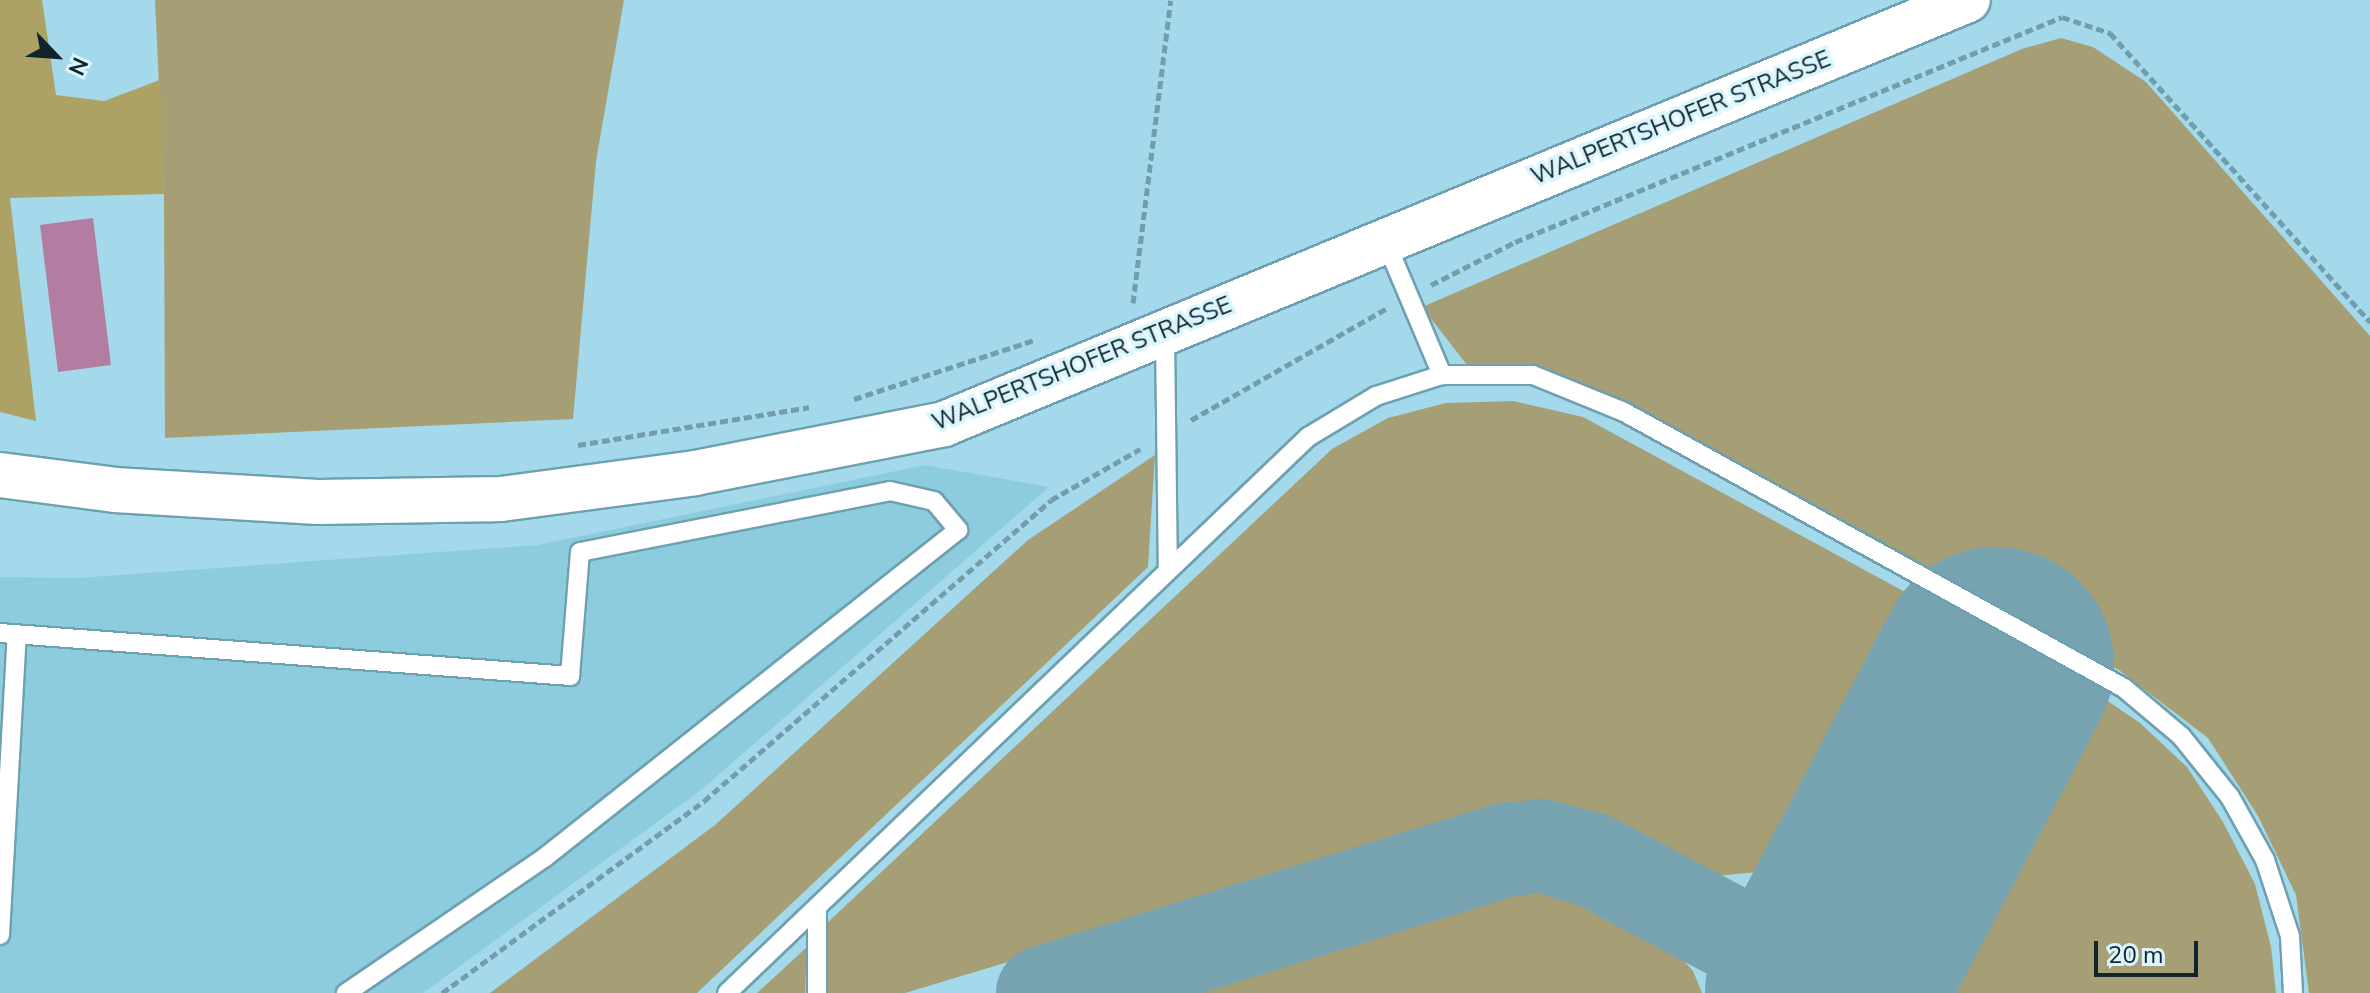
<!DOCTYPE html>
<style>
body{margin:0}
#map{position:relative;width:2370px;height:993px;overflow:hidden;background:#a3d9ea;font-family:"Nunito Sans",sans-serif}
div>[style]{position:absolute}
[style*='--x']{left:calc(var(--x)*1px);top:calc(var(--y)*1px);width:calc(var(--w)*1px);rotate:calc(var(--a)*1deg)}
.built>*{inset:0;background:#8cccde}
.green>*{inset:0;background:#a69e74}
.forest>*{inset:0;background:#ada265}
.water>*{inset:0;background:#b37da2}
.taxiway>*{height:94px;margin:-47px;padding:0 47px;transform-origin:47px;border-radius:47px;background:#77a3b1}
.runway>*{height:236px;margin:-118px;padding:0 118px;transform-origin:118px;border-radius:118px;background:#77a3b1}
.path>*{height:5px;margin-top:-2.5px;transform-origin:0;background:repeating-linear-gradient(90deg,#729eab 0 8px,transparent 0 12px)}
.roads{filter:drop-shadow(2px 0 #6da1b1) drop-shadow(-2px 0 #6da1b1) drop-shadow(0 2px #6da1b1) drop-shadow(0 -2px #6da1b1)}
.lane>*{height:18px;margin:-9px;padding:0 9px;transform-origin:9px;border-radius:9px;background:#fff}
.secondary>*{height:44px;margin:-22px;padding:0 22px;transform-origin:22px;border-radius:22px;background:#fff}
span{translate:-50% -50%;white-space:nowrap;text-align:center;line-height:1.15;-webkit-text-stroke:7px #dbf5fe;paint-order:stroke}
.street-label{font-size:24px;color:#0f252b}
.north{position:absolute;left:16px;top:16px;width:80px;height:80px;-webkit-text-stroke:6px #dbf5fe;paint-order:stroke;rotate:115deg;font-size:22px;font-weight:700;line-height:32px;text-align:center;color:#0f252b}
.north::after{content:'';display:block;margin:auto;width:28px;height:36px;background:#0f252b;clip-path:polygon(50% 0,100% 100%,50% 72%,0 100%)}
.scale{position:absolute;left:2094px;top:941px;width:104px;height:36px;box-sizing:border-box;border:4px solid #0f252b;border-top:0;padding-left:10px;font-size:24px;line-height:28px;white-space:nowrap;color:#0f252b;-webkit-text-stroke:6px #dbf5fe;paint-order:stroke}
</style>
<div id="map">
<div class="built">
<i style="clip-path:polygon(925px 465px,1049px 487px,701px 790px,423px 993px,0 993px,0 577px,77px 578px,538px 545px)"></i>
</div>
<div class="green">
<i style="clip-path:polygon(155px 0,624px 0,596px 161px,573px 419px,165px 438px,164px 194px)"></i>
<i style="clip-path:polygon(2061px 38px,2093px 47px,2146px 82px,2370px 336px,2370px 993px,2309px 993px,2296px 895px,2258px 816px,2208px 738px,2119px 670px,1643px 413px,1564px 376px,1467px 365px,1422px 307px,2022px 49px)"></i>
<i style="clip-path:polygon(1513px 401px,1583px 417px,1929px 605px,1814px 839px,1793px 858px,1769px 871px,1716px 876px,1592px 813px,1525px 806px,905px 993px,827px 993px,825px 925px,1332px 449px,1388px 418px,1446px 403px)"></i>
<i style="clip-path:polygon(1155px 455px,1148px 567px,697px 993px,490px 993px,715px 825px,1028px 540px)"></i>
<i style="clip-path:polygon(2090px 689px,2140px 723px,2187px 767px,2223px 822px,2255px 884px,2271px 947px,2276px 993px,1928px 993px)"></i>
<i style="clip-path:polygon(1546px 886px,1574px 893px,1671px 947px,1693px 971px,1702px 993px,1173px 993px,1517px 889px)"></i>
<i style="clip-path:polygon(807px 947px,805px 993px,757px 993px)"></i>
</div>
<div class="forest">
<i style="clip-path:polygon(0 0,42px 0,56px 95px,104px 101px,160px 80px,164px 194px,10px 198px,36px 421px,0 412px)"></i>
</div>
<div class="water">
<i style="clip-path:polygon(93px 218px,111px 365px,58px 372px,40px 225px)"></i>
</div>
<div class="taxiway">
<i style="--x:1043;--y:993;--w:484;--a:-17.2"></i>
<i style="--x:1505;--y:850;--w:37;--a:-6"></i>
<i style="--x:1542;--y:846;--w:53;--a:15.4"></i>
<i style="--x:1593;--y:860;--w:179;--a:28"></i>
<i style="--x:1751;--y:944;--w:22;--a:36"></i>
<i style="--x:1769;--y:957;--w:26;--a:53"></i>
<i style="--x:1785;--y:978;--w:16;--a:72"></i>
</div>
<div class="runway">
<i style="--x:1823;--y:993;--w:371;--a:-62.2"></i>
</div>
<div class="path">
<i style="--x:1431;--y:285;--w:94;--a:-27.1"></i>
<i style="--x:1515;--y:242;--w:591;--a:-22.36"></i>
<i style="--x:2062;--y:17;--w:51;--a:18.4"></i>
<i style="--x:2110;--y:33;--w:389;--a:48"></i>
<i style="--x:1133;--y:303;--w:305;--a:-82.9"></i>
<i style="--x:854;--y:399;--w:190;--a:-18.1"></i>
<i style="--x:1191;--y:420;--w:226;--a:-29.7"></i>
<i style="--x:578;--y:445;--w:234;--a:-9.3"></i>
<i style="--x:442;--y:993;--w:325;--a:-36.2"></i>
<i style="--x:704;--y:801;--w:459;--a:-40.9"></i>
<i style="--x:1051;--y:500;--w:103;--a:-29.8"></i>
</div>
<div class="roads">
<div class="lane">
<i style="--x:1385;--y:240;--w:147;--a:67.1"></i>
<i style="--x:1165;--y:334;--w:236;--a:89.3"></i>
<i style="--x:0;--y:633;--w:572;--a:4.31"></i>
<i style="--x:570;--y:676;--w:124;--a:-85.4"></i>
<i style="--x:580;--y:552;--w:316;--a:-11.1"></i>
<i style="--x:890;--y:491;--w:45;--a:12.8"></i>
<i style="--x:934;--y:501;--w:38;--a:50"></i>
<i style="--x:958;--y:530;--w:528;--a:141.61"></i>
<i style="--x:544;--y:858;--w:240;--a:145.7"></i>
<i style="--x:0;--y:935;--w:301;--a:-86.8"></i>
<i style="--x:727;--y:993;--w:804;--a:-43.74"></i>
<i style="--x:1308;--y:437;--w:79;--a:-31.1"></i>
<i style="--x:1376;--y:396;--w:69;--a:-17.7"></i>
<i style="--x:1442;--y:375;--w:91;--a:0"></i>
<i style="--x:1533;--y:375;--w:98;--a:22.1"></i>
<i style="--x:1624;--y:412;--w:571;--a:28.9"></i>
<i style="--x:2124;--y:688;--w:75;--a:40.1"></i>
<i style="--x:2181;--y:736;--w:78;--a:51.2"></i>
<i style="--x:2230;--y:797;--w:72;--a:60.9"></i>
<i style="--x:2265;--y:860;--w:80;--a:71.8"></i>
<i style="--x:2290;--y:936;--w:57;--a:87"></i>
<i style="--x:817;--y:993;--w:86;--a:-90"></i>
</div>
<div class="secondary">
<i style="--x:0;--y:475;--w:116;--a:7.4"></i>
<i style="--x:115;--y:490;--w:203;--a:3.4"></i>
<i style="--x:318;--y:502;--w:183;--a:-0.9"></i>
<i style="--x:501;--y:499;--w:196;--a:-7.6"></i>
<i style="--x:695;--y:473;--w:254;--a:-11.1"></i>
<i style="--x:944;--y:424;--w:1108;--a:-22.49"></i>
</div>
</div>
<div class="street-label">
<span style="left:1681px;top:118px;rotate:-22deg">WALPERTSHOFER STRASSE</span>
<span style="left:1082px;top:364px;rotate:-22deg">WALPERTSHOFER STRASSE</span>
</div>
<div class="north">N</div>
<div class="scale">20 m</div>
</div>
